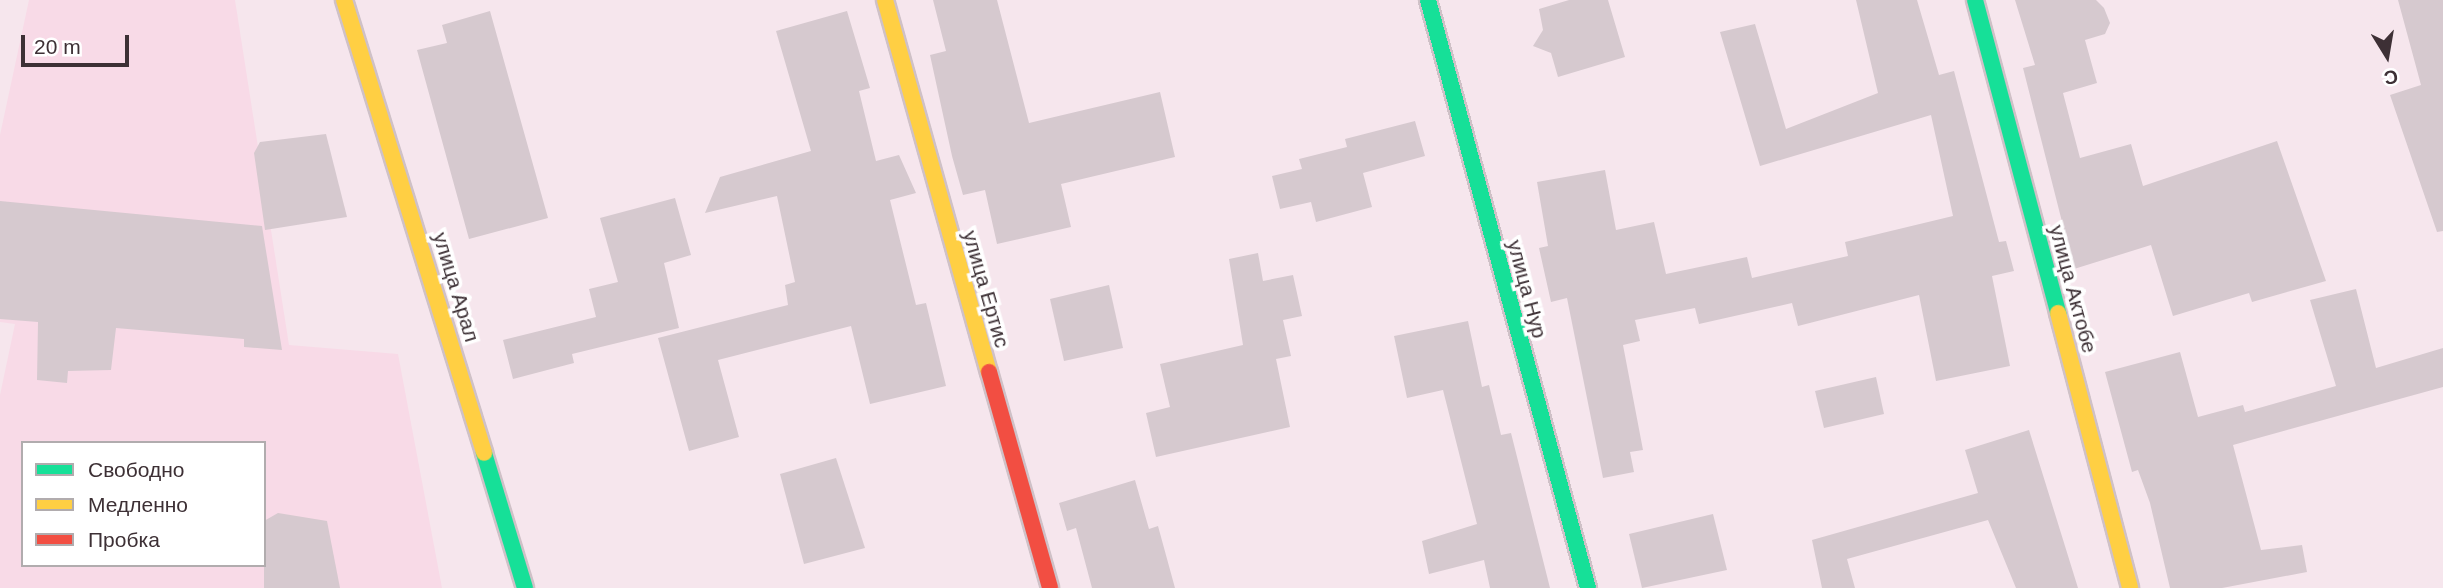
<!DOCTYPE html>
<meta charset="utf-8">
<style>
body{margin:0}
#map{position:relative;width:2443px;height:588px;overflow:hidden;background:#f6e6ed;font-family:Helvetica,sans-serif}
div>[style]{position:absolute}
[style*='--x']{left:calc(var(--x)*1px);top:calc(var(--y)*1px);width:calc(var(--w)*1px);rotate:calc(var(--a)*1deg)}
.built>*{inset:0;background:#f8dae7}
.building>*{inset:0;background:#d6c9cf}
.roads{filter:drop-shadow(2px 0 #cfc1c7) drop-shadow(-2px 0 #cfc1c7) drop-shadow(0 2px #cfc1c7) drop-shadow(0 -2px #cfc1c7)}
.fast>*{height:16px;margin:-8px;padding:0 8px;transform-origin:8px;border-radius:8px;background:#16e098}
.slow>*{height:16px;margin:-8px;padding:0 8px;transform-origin:8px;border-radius:8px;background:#ffcf43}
.jam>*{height:16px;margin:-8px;padding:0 8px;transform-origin:8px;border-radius:8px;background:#f24e42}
span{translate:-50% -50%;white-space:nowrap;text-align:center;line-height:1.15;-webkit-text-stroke:7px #fff;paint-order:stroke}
.street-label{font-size:21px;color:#3d3035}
.legend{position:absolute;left:21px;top:441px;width:245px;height:126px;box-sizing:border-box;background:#fff;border:2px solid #b1acae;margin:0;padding:9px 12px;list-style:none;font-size:21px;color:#3d3035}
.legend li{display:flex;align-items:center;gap:14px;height:35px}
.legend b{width:35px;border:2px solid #b1acae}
.north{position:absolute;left:2352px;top:21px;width:70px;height:70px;-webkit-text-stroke:5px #fff;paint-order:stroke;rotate:169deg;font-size:19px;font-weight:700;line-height:28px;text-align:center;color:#3d3035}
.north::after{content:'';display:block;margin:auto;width:24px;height:32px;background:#3d3035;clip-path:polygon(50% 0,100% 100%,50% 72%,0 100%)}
.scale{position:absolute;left:21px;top:35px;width:108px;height:32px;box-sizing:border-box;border:4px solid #3d3035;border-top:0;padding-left:9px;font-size:21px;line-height:24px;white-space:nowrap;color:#3d3035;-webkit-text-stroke:5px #fff;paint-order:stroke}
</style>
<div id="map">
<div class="built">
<i style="clip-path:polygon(evenodd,29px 0,235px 0,289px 345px,398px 354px,442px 588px,0 588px,0 395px,15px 324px,0 322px,0 135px,29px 0,23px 443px,264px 443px,264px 565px,23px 565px,23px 443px)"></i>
</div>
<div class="building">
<i style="clip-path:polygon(933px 0,997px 0,1029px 123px,1160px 92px,1175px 157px,1061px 184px,1071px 227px,997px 244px,985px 190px,963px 195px,952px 156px,930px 55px,946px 51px)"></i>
<i style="clip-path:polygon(1569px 0,1608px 0,1625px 57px,1558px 77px,1551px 53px,1533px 46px,1543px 30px,1539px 9px)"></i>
<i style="clip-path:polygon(1856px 0,1917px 0,1939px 75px,1954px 71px,1999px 242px,2006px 241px,2014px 271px,1992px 276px,2010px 366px,1936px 381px,1919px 295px,1798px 326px,1792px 303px,1699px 324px,1695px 308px,1635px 320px,1640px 341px,1623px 345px,1643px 450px,1630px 452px,1634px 472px,1603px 478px,1567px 298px,1551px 302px,1539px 248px,1548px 246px,1537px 182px,1605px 170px,1616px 230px,1654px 222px,1666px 274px,1747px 257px,1752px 278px,1848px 256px,1845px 242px,1953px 216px,1931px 115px,1760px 166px,1720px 32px,1755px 24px,1786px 129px,1878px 93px)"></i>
<i style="clip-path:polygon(2015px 0,2096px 0,2104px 8px,2110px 23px,2105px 34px,2085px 40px,2097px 83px,2063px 93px,2080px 158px,2131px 144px,2143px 186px,2277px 141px,2326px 281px,2252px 302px,2249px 293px,2173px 316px,2151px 245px,2074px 269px,2023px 68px,2035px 65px)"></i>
<i style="clip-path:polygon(2398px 0,2443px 0,2443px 231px,2437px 232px,2390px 95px,2421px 85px)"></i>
<i style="clip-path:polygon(490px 11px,548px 218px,469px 239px,417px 50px,447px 43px,442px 25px)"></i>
<i style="clip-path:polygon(847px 11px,870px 88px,859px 91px,876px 161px,899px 155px,916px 193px,890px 200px,916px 305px,926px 303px,946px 386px,870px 404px,851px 326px,718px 360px,739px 437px,689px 451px,658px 338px,788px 305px,785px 285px,795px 282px,777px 196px,705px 213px,720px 177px,811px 151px,776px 31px)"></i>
<i style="clip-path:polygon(1415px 121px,1425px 156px,1363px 173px,1372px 207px,1316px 222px,1311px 202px,1280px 209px,1272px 176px,1302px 169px,1299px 159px,1347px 147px,1345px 139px)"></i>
<i style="clip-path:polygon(326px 134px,347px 217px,265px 230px,254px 153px,260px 142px)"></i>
<i style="clip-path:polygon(675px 198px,691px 255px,664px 263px,679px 328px,572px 354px,574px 363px,513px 379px,503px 340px,596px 317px,589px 289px,618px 282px,600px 218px)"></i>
<i style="clip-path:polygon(0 201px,262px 226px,282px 350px,244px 347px,244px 339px,116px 328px,111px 370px,68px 371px,67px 383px,37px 380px,38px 322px,0 319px)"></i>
<i style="clip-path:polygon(1258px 253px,1263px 281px,1293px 275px,1302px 316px,1283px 320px,1291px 356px,1276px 359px,1290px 427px,1156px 457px,1146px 413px,1170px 407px,1160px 364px,1243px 345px,1229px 259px)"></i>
<i style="clip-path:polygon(1109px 285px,1123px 348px,1064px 361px,1050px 299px)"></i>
<i style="clip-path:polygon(2356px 289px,2376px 368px,2443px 348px,2443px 387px,2233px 445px,2261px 550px,2302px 545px,2307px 572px,2222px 588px,2170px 588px,2150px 503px,2138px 470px,2132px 472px,2105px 372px,2180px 352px,2198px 417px,2243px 405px,2245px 412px,2336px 386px,2310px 300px)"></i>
<i style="clip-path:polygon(1468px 321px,1482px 387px,1489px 385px,1501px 435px,1511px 433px,1550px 588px,1490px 588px,1484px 560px,1429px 574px,1422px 541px,1477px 524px,1443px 390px,1407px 398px,1394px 336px)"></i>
<i style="clip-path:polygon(1876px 377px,1884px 414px,1824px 428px,1815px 391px)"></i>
<i style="clip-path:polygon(2029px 430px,2078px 588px,2016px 588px,1988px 520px,1847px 559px,1855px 588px,1822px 588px,1812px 540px,1978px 493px,1965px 450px)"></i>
<i style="clip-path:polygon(836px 458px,865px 548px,804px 564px,780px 474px)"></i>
<i style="clip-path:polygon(1135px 480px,1149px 529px,1158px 526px,1175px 588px,1092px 588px,1076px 528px,1067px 531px,1059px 503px)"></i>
<i style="clip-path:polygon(278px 513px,327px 521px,340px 588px,264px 588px,264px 521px)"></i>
<i style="clip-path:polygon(1713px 514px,1727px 570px,1642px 588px,1629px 534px)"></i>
</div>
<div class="roads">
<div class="fast">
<i style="--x:1428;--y:0;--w:609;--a:74.78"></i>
<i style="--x:1975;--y:0;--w:324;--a:75.1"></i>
<i style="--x:484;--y:453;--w:141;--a:73.1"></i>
</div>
<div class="slow">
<i style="--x:344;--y:0;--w:474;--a:72.8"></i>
<i style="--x:885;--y:0;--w:386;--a:74.4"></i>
<i style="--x:2058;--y:313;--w:284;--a:75.3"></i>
</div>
<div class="jam">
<i style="--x:989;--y:372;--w:224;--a:74.2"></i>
</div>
</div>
<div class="street-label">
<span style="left:456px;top:287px;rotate:73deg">улица Арал</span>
<span style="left:986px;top:289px;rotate:74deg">улица Ертис</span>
<span style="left:1527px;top:289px;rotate:75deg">улица Нур</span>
<span style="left:2073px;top:289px;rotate:75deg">улица Актобе</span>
</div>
<ul class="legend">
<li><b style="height:9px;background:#16e098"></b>Свободно</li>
<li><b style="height:9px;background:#ffcf43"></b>Медленно</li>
<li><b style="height:9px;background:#f24e42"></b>Пробка</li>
</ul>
<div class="north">С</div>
<div class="scale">20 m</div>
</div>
